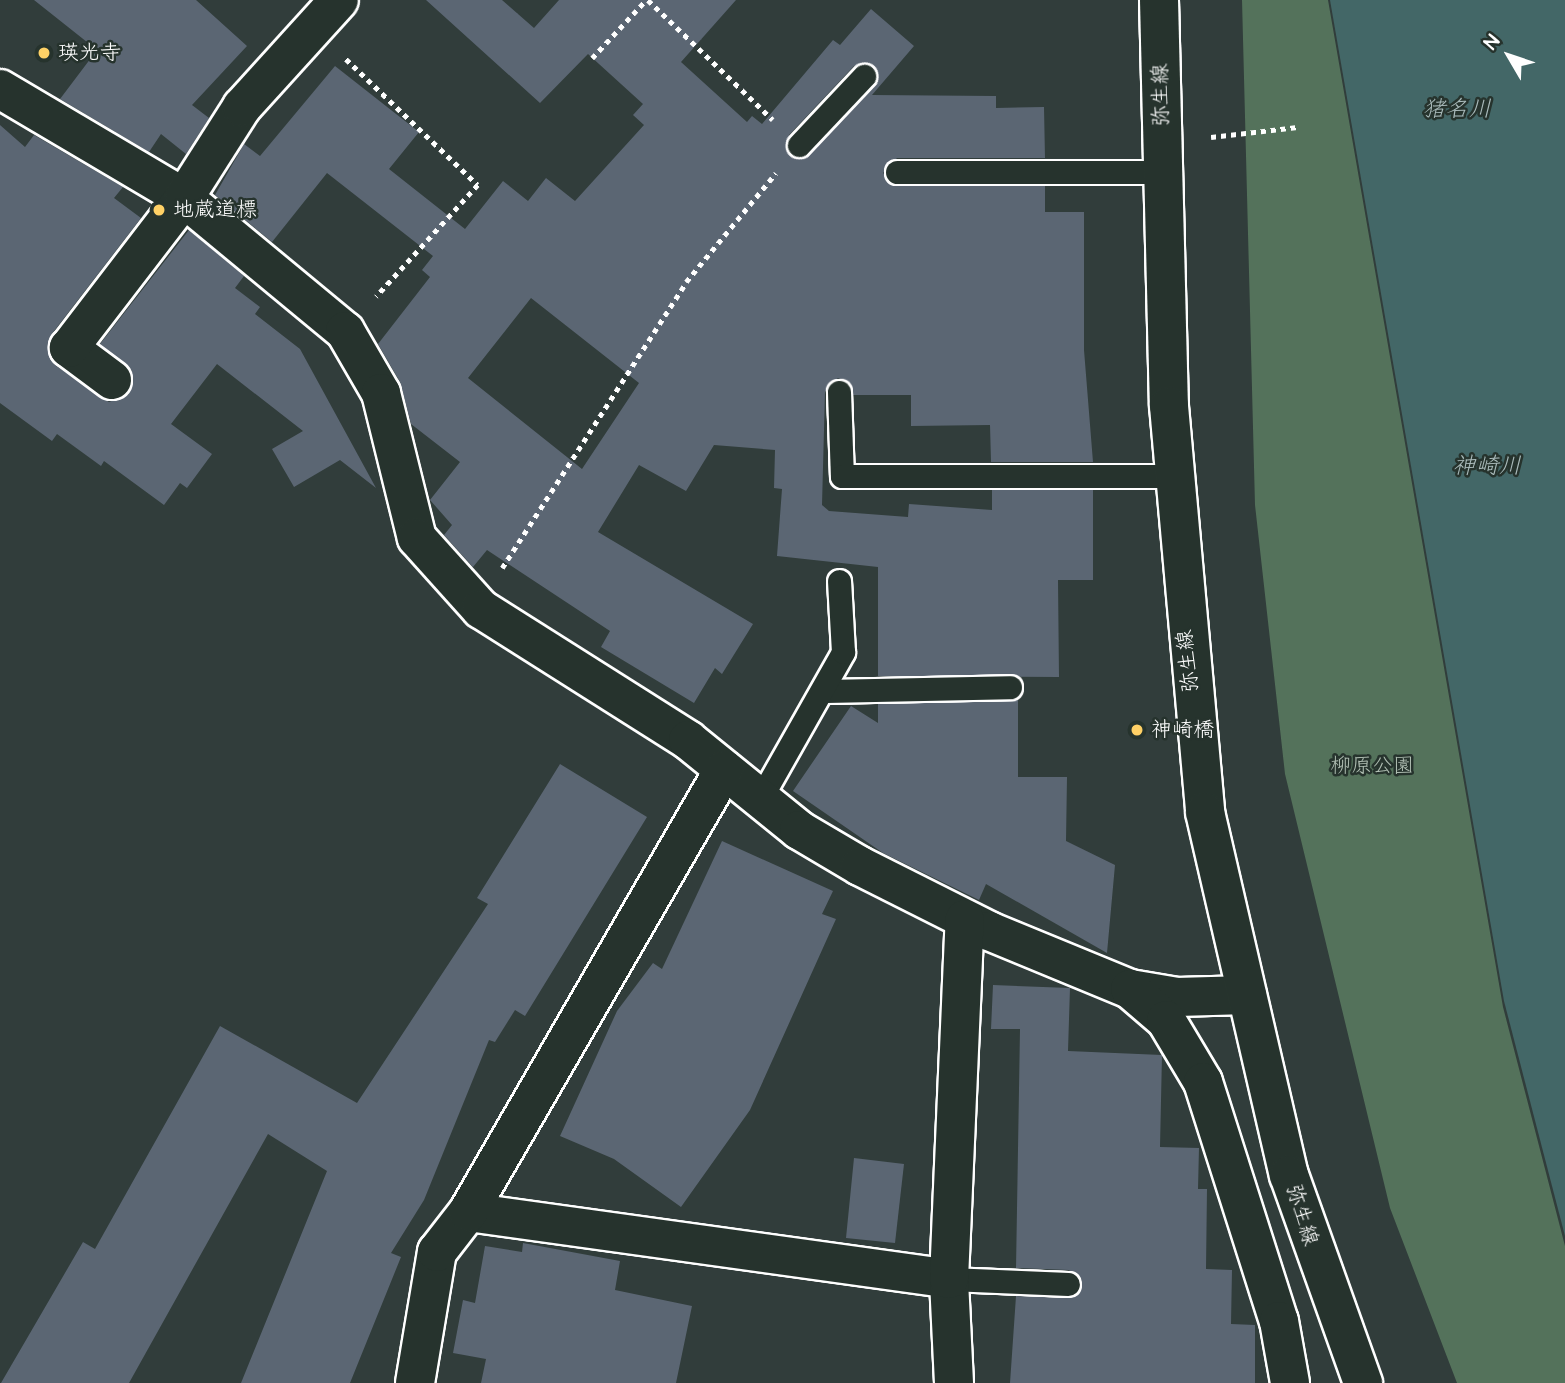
<!DOCTYPE html>
<meta charset="utf-8">
<style>
body{margin:0}
#map{position:relative;width:1565px;height:1383px;overflow:hidden;background:#313d3b;font-family:"Architects Daughter","Klee One",sans-serif}
div>[style]{position:absolute}
[style*='--x']{left:calc(var(--x)*1px);top:calc(var(--y)*1px);width:calc(var(--w)*1px);rotate:calc(var(--a)*1deg)}
.green>*{inset:0;background:#54725b}
.water>*{inset:0;background:#436767}
.building>*{inset:0;background:#5b6673}
.path>*{height:4.5px;margin-top:-2.25px;transform-origin:0;background:repeating-linear-gradient(90deg,#fff 0 5px,transparent 0 10px)}
.roads{filter:drop-shadow(2px 0 #fff) drop-shadow(-2px 0 #fff) drop-shadow(0 2px #fff) drop-shadow(0 -2px #fff)}
.service>*{height:23px;margin:-11.5px;padding:0 11.5px;transform-origin:11.5px;border-radius:11.5px;background:#26332d}
.minor>*{height:38px;margin:-19px;padding:0 19px;transform-origin:19px;border-radius:19px;background:#26332d}
.tertiary>*{height:38px;margin:-19px;padding:0 19px;transform-origin:19px;border-radius:19px;background:#26332d}
.dots>*{width:19px;height:19px;translate:-50% -50%;box-sizing:border-box;border:4px solid #26332d;border-radius:50%}
span{translate:-50% -50%;white-space:nowrap;text-align:center;line-height:1.15;-webkit-text-stroke:5px #26332d;paint-order:stroke}
.poi-label{font-size:21px;color:#fff}
.left{translate:0 -50%;text-align:left}
.street-label{font-size:21px;color:#fff}
.park-label{font-size:21px;color:#b2c0b5}
.water-label{font-size:23px;color:#abb;font-style:italic}
.north{position:absolute;left:1474px;top:21px;width:70px;height:70px;-webkit-text-stroke:5px #26332d;paint-order:stroke;rotate:309deg;font-size:19px;font-weight:700;line-height:28px;text-align:center;color:#fff}
.north::after{content:'';display:block;margin:auto;width:24px;height:32px;background:#fff;clip-path:polygon(50% 0,100% 100%,50% 72%,0 100%)}
</style>
<div id="map">
<div class="green">
<i style="clip-path:polygon(1242px 0,1328px 0,1503px 1007px,1565px 1246px,1565px 1383px,1457px 1383px,1390px 1208px,1285px 774px,1255px 505px)"></i>
</div>
<div class="water">
<i style="clip-path:polygon(1330px 0,1565px 0,1565px 1236px,1504px 1001px)"></i>
</div>
<div class="building">
<i style="clip-path:polygon(34px 0,196px 0,247px 46px,192px 105px,209px 118px,186px 154px,161px 134px,149px 152px,60px 99px,97px 50px)"></i>
<i style="clip-path:polygon(evenodd,426px 0,502px 0,534px 28px,559px 0,736px 0,681px 62px,747px 122px,752px 116px,762px 124px,833px 40px,840px 45px,871px 9px,914px 46px,872px 95px,996px 96px,996px 108px,1044px 107px,1045px 158px,897px 158px,883px 173px,897px 186px,1045px 186px,1045px 212px,1084px 212px,1084px 350px,1093px 462px,991px 462px,990px 425px,911px 426px,911px 395px,853px 395px,850px 384px,838px 378px,825px 392px,822px 505px,829px 511px,908px 517px,909px 504px,992px 510px,992px 490px,1093px 490px,1093px 580px,1058px 580px,1059px 677px,878px 676px,878px 567px,777px 556px,782px 489px,774px 488px,775px 450px,714px 445px,686px 491px,639px 465px,598px 532px,753px 624px,722px 674px,715px 668px,694px 703px,601px 647px,610px 631px,487px 550px,473px 567px,444px 535px,452px 525px,430px 500px,460px 462px,411px 424px,400px 382px,378px 344px,430px 277px,422px 270px,433px 256px,327px 173px,272px 242px,215px 195px,244px 144px,260px 156px,335px 66px,419px 132px,389px 169px,465px 229px,503px 181px,528px 201px,546px 178px,575px 201px,644px 125px,633px 115px,643px 104px,588px 54px,540px 103px,426px 0,868px 63px,878px 73px,874px 86px,809px 155px,790px 156px,789px 135px,854px 66px,868px 63px,426px 0,531px 298px,639px 383px,582px 469px,468px 378px,531px 298px)"></i>
<i style="clip-path:polygon(0 125px,25px 147px,34px 135px,123px 187px,114px 198px,141px 218px,51px 335px,49px 356px,55px 365px,109px 402px,129px 394px,132px 371px,100px 344px,189px 230px,244px 276px,235px 288px,260px 307px,255px 314px,300px 349px,376px 488px,340px 460px,294px 487px,272px 449px,303px 431px,217px 364px,171px 424px,212px 454px,187px 488px,180px 483px,164px 505px,104px 461px,101px 466px,57px 434px,52px 441px,0 403px)"></i>
<i style="clip-path:polygon(1018px 698px,1018px 777px,1067px 777px,1066px 841px,1115px 865px,1107px 953px,986px 884px,979px 900px,883px 853px,793px 791px,851px 706px,878px 723px,878px 704px)"></i>
<i style="clip-path:polygon(560px 764px,647px 817px,525px 1016px,515px 1010px,495px 1042px,489px 1040px,424px 1200px,391px 1253px,401px 1257px,350px 1383px,241px 1383px,327px 1171px,268px 1134px,129px 1383px,1px 1383px,83px 1242px,95px 1249px,220px 1026px,357px 1103px,488px 904px,477px 898px)"></i>
<i style="clip-path:polygon(722px 841px,833px 891px,822px 914px,836px 919px,750px 1110px,681px 1207px,614px 1159px,560px 1136px,617px 1011px,653px 963px,662px 969px)"></i>
<i style="clip-path:polygon(993px 985px,1070px 988px,1068px 1051px,1162px 1055px,1160px 1147px,1199px 1148px,1198px 1189px,1207px 1189px,1206px 1269px,1232px 1270px,1231px 1324px,1255px 1325px,1255px 1383px,1010px 1383px,1016px 1296px,1068px 1298px,1082px 1284px,1069px 1270px,1016px 1268px,1020px 1029px,991px 1029px)"></i>
<i style="clip-path:polygon(854px 1158px,904px 1164px,895px 1243px,846px 1238px)"></i>
<i style="clip-path:polygon(523px 1243px,620px 1261px,615px 1290px,692px 1306px,676px 1383px,481px 1383px,486px 1359px,453px 1353px,463px 1300px,475px 1303px,485px 1246px,522px 1252px)"></i>
</div>
<div class="path">
<i style="--x:648;--y:0;--w:173;--a:43.8"></i>
<i style="--x:592;--y:58;--w:79;--a:-47"></i>
<i style="--x:346;--y:59;--w:182;--a:43.7"></i>
<i style="--x:478;--y:185;--w:151;--a:132.3"></i>
<i style="--x:1211;--y:137;--w:87;--a:-6.6"></i>
<i style="--x:502;--y:568;--w:340;--a:-57.2"></i>
<i style="--x:686;--y:282;--w:141;--a:-50.5"></i>
</div>
<div class="roads">
<div class="service">
<i style="--x:799;--y:145;--w:95;--a:-46.7"></i>
<i style="--x:897;--y:172;--w:266;--a:0"></i>
<i style="--x:839;--y:392;--w:84;--a:88"></i>
<i style="--x:842;--y:476;--w:332;--a:0"></i>
<i style="--x:825;--y:691;--w:185;--a:-1.2"></i>
<i style="--x:760;--y:799;--w:169;--a:-60.5"></i>
<i style="--x:843;--y:652;--w:71;--a:-93.2"></i>
<i style="--x:949;--y:1279;--w:119;--a:2.4"></i>
</div>
<div class="minor">
<i style="--x:0;--y:89;--w:214;--a:30.6"></i>
<i style="--x:184;--y:198;--w:209;--a:39.6"></i>
<i style="--x:345;--y:331;--w:72;--a:59.9"></i>
<i style="--x:381;--y:393;--w:149;--a:76.1"></i>
<i style="--x:417;--y:538;--w:96;--a:48"></i>
<i style="--x:481;--y:609;--w:245;--a:32.3"></i>
<i style="--x:688;--y:740;--w:143;--a:39"></i>
<i style="--x:799;--y:830;--w:71;--a:30.5"></i>
<i style="--x:860;--y:866;--w:144;--a:26.7"></i>
<i style="--x:989;--y:931;--w:152;--a:22.4"></i>
<i style="--x:1130;--y:989;--w:48;--a:9.7"></i>
<i style="--x:1177;--y:997;--w:70;--a:-1.6"></i>
<i style="--x:112;--y:380;--w:54;--a:-143.3"></i>
<i style="--x:69;--y:348;--w:189;--a:-52.5"></i>
<i style="--x:184;--y:198;--w:108;--a:-57.5"></i>
<i style="--x:242;--y:107;--w:144;--a:-47.8"></i>
<i style="--x:1130;--y:989;--w:48;--a:40.7"></i>
<i style="--x:1166;--y:1020;--w:72;--a:59.2"></i>
<i style="--x:1203;--y:1082;--w:251;--a:72.4"></i>
<i style="--x:1279;--y:1321;--w:63;--a:79.9"></i>
<i style="--x:468;--y:1212;--w:486;--a:7.9"></i>
<i style="--x:415;--y:1383;--w:133;--a:-80.5"></i>
<i style="--x:437;--y:1252;--w:51;--a:-52.2"></i>
<i style="--x:468;--y:1212;--w:511;--a:-59.92"></i>
<i style="--x:954;--y:1383;--w:104;--a:-92.8"></i>
<i style="--x:949;--y:1279;--w:360;--a:-87.5"></i>
</div>
<div class="tertiary">
<i style="--x:1159;--y:0;--w:406;--a:88.6"></i>
<i style="--x:1169;--y:406;--w:408;--a:84.9"></i>
<i style="--x:1205;--y:812;--w:373;--a:77"></i>
<i style="--x:1289;--y:1175;--w:221;--a:70.4"></i>
</div>
</div>
<div class="dots">
<i style="left:44px;top:53px;background:#ffd166"></i>
<i style="left:159px;top:210px;background:#ffd166"></i>
<i style="left:1137px;top:730px;background:#ffd166"></i>
</div>
<div class="poi-label">
<span class="left" style="left:58px;top:53px">瑛光寺</span>
<span class="left" style="left:173px;top:210px">地蔵道標</span>
<span class="left" style="left:1151px;top:730px">神崎橋</span>
</div>
<div class="street-label">
<span style="left:1161px;top:95px;rotate:-91deg">弥生線</span>
<span style="left:1188px;top:661px;rotate:-96deg">弥生線</span>
<span style="left:1302px;top:1215px;rotate:73deg">弥生線</span>
</div>
<div class="park-label">
<span style="left:1372px;top:766px">柳原公園</span>
</div>
<div class="water-label">
<span style="left:1457px;top:109px">猪名川</span>
<span style="left:1487px;top:466px">神崎川</span>
</div>
<div class="north">N</div>
</div>
